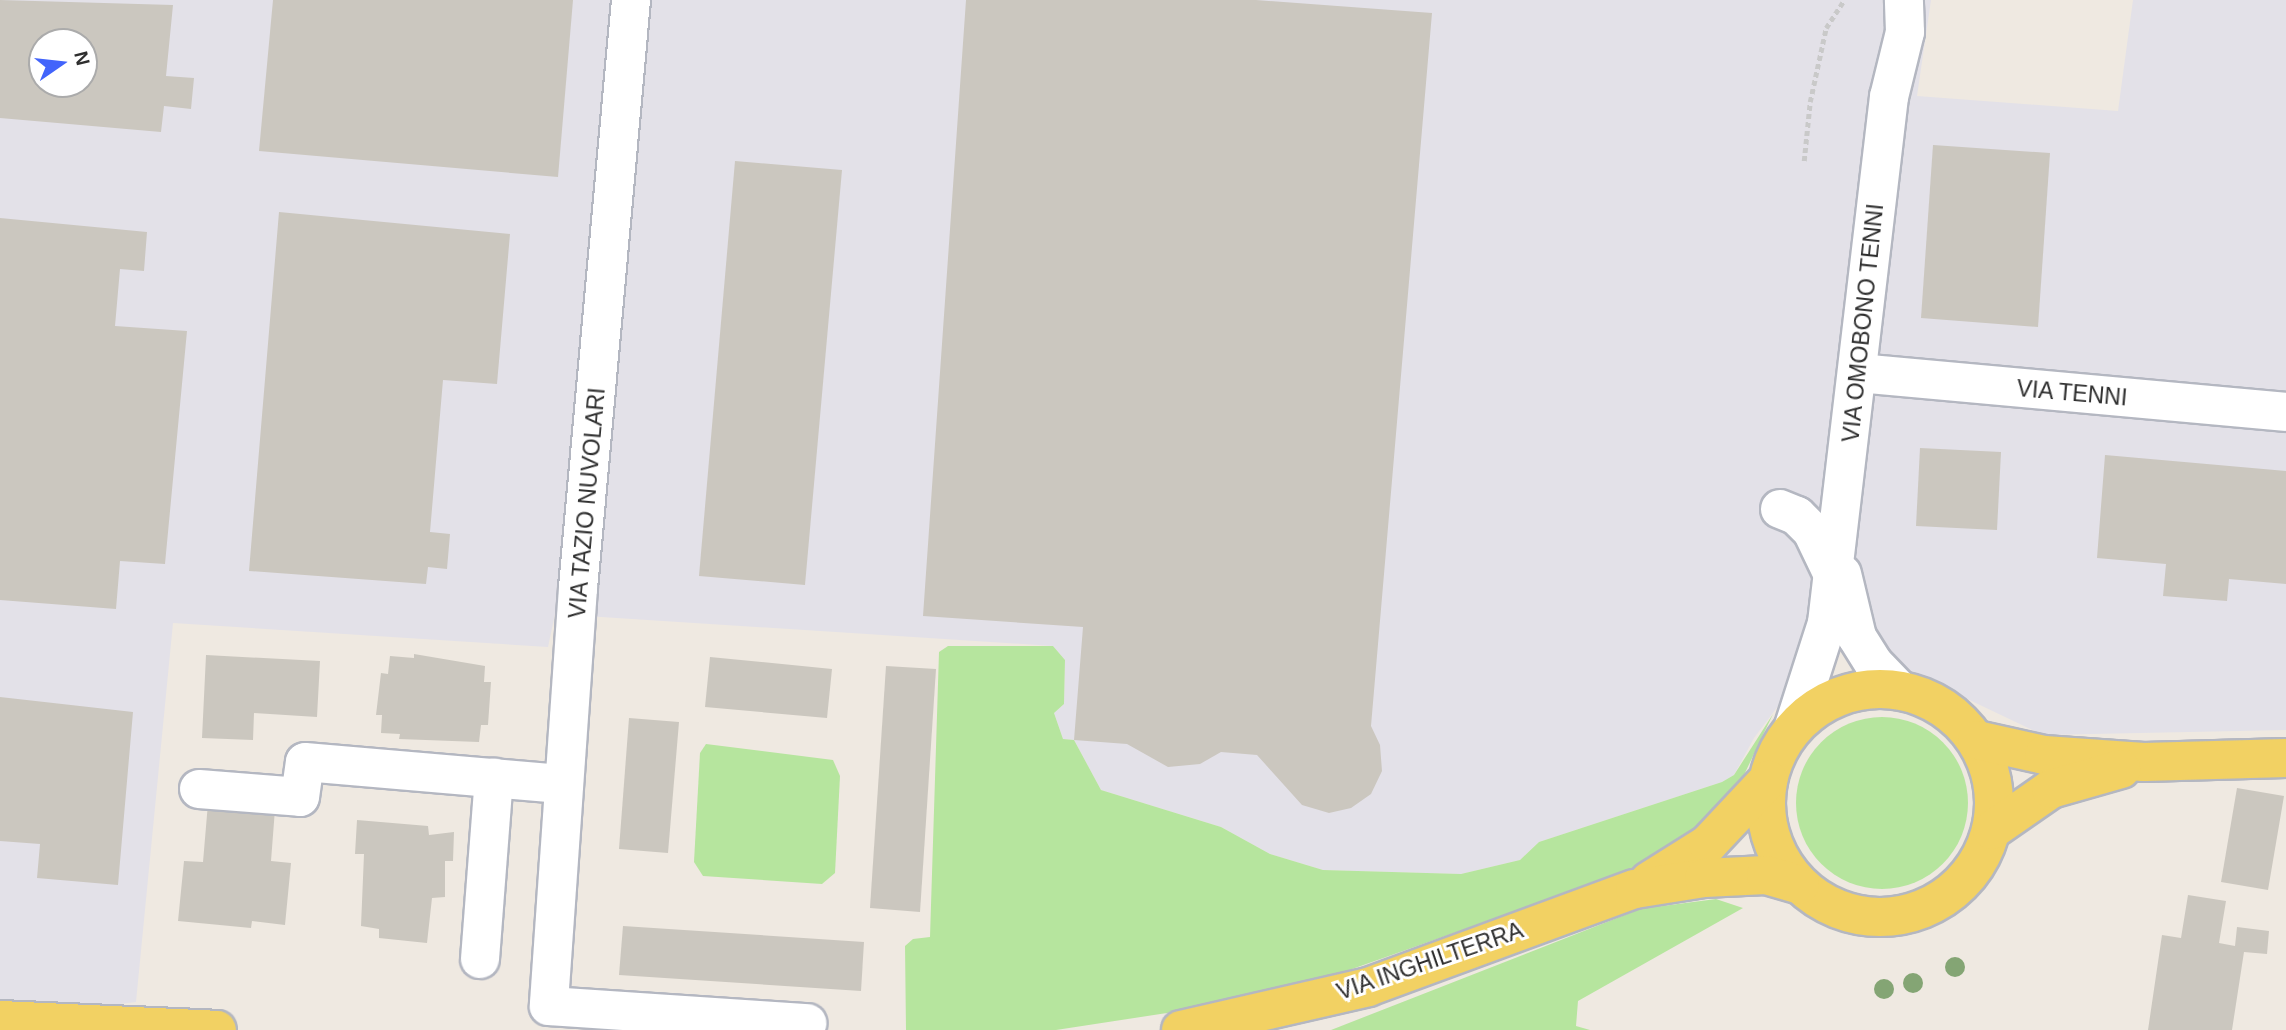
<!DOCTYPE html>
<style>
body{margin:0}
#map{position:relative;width:2286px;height:1030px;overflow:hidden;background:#efe9e1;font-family:Helvetica,sans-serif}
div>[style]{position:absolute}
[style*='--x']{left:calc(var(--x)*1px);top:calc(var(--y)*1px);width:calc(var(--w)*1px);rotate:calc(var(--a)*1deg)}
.industrial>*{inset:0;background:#e3e1e8}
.green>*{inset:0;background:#b6e59e}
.round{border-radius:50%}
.building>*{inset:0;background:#cbc7bf}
.path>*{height:4.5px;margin-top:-2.25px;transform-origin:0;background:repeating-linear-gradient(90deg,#c9c9c9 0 5px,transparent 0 8.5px)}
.roads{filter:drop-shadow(2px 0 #b4b7c1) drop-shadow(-2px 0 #b4b7c1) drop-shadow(0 2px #b4b7c1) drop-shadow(0 -2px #b4b7c1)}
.minor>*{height:38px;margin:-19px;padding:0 19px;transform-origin:19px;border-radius:19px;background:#fff}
.major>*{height:38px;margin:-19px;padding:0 19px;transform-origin:19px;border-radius:19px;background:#f2d163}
.major>.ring{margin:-19px;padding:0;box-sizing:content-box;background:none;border:38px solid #f2d163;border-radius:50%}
.trees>*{width:20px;height:20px;margin:-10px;border-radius:50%;background:#84a574}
span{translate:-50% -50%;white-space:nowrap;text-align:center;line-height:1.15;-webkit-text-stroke:6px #fff;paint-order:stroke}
.street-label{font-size:23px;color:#2e2e2e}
.north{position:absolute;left:28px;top:28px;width:70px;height:70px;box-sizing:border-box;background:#fff;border:2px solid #ababab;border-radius:50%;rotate:76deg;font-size:19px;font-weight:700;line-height:28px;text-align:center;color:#2e2e2e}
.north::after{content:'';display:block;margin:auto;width:24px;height:32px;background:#4264fb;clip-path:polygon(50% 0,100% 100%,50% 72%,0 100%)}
</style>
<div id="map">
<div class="industrial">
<i style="clip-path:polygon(evenodd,0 0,1931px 0,1917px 96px,2118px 111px,2133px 0,2286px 0,2286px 730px,2043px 735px,1894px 664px,1863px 629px,1806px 669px,1754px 738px,1734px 775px,1722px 782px,1539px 842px,1520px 860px,1461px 874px,1323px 870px,1270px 854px,1221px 827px,1101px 790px,1074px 740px,1063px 739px,1054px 713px,1064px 704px,1065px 660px,1053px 646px,555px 614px,548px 647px,173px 623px,136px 1002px,0 1018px,0 0,42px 42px,84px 42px,84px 84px,42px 84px,42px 42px)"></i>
</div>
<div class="green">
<i style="clip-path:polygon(948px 646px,1053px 646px,1065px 660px,1064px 704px,1054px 713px,1063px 739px,1074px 740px,1101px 790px,1221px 827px,1270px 854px,1323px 870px,1461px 874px,1520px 860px,1539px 842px,1722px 782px,1734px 775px,1773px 714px,1734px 796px,1666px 858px,1321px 980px,1193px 1009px,1056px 1030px,906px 1030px,905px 946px,913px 939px,930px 937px,939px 652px)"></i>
<i class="round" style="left:1796px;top:717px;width:172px;height:172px"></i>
<i style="clip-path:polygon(706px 744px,833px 760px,840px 776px,835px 873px,822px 884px,703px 876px,694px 862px,700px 753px)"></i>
<i style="clip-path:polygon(1716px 899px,1743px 908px,1578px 1001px,1576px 1026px,1590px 1030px,1331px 1030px,1640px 909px)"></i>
</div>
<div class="building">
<i style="clip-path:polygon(evenodd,0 0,173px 5px,166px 76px,194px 78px,191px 109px,164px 106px,161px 132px,0 118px,0 0,42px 42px,84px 42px,84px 84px,42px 84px,42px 42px)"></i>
<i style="clip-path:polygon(273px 0,573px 0,558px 177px,259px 151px)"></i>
<i style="clip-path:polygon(966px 0,1256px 0,1432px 13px,1371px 726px,1380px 745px,1382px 771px,1371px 794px,1351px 808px,1329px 813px,1302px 805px,1257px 755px,1221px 752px,1200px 764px,1168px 767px,1127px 744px,1074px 740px,1083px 627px,923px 616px)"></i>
<i style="clip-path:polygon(1933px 145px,2050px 153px,2038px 327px,1921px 318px)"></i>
<i style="clip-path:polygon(735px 161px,842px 170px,805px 585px,699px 576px)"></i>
<i style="clip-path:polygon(279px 212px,510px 234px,497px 384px,443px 380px,430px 532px,450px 534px,447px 569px,428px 567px,426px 584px,249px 571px)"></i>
<i style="clip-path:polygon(0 218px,147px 232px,144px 271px,120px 269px,115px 326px,187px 331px,165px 564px,120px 561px,116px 609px,0 600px)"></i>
<i style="clip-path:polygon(1920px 448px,2001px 452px,1997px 530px,1916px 526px)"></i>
<i style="clip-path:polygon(2105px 455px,2286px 471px,2286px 584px,2229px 579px,2227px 601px,2163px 596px,2166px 564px,2097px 558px)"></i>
<i style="clip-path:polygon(414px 654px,485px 666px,484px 682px,491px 682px,488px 725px,481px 725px,479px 742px,399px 739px,400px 734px,381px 733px,382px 715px,376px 715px,381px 673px,388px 674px,390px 656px,414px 658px)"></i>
<i style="clip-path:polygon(206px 655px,320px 661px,317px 717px,254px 713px,253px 740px,202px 738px)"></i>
<i style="clip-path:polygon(710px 657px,832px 669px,827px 718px,705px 707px)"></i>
<i style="clip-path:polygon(886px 666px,936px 669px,920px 912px,870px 908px)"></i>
<i style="clip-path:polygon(0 697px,133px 712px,118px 885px,37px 878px,40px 844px,0 841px)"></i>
<i style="clip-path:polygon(629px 718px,679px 722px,668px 853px,619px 849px)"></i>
<i style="clip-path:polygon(2237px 788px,2284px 796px,2268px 890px,2221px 882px)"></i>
<i style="clip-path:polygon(208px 803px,275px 809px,271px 861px,291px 863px,285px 925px,252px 921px,251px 928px,178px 921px,184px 861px,203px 862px)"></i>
<i style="clip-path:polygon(357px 820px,428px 826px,429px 835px,454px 832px,453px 861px,445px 861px,445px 897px,432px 898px,427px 943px,379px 938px,379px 929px,361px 926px,364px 854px,355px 854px)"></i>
<i style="clip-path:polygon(2188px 895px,2226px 901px,2219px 943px,2235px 946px,2237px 927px,2269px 931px,2267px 954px,2244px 952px,2232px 1030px,2148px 1030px,2162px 935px,2181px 938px)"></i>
<i style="clip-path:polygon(623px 926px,864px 942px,861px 991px,619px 975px)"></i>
</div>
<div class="path">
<i style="--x:1804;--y:161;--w:59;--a:-84.2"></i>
<i style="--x:1810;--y:102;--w:76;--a:-77.8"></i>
<i style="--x:1826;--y:28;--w:33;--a:-57"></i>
</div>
<div class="roads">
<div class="minor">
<i style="--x:631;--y:0;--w:590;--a:95.15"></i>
<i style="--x:578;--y:588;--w:419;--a:94"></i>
<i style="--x:549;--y:1006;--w:259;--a:3.8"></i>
<i style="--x:1858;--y:373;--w:430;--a:5.2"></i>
<i style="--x:1780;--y:509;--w:18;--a:22"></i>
<i style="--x:1797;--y:516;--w:21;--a:45"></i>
<i style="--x:1812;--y:531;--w:51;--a:64.4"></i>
<i style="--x:1842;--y:574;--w:65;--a:76.6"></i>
<i style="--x:1857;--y:637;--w:32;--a:58"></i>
<i style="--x:1874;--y:664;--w:33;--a:46"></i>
<i style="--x:1794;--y:726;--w:108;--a:-72.2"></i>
<i style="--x:1827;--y:623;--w:530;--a:-83.28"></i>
<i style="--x:1889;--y:97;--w:67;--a:-76.2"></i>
<i style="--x:1905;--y:32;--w:32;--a:-92"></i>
<i style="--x:199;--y:789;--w:101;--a:4.5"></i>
<i style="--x:300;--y:797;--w:35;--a:-82"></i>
<i style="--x:305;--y:762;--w:260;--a:4.9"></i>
<i style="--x:480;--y:959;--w:182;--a:-85.6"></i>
</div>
<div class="major">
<i class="ring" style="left:1766px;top:689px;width:190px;height:190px"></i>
<i style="--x:1977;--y:740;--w:69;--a:12.6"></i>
<i style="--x:2044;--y:755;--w:100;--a:4"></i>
<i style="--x:2144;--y:762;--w:142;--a:-1.6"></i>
<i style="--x:1992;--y:830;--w:72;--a:-34.8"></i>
<i style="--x:2051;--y:789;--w:73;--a:-15.9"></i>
<i style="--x:1649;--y:881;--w:70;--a:-32.1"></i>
<i style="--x:1708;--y:844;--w:88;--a:-46.8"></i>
<i style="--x:0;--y:1020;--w:217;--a:2.6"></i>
<i style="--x:1181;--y:1030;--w:192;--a:-12.9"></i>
<i style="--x:1368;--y:987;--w:284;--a:-20.2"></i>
<i style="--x:1635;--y:889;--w:70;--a:-9.1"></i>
<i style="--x:1704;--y:878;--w:62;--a:-2.8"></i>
<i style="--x:1766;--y:875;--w:35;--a:16"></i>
</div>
</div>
<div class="trees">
<i style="left:1955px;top:967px"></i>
<i style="left:1913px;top:983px"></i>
<i style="left:1884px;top:989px"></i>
</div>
<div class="street-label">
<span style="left:1863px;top:323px;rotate:-84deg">VIA OMOBONO TENNI</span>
<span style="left:2072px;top:393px;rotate:5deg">VIA TENNI</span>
<span style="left:587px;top:503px;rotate:-85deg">VIA TAZIO NUVOLARI</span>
<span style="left:1430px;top:961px;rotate:-19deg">VIA INGHILTERRA</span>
</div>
<div class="north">N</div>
</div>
